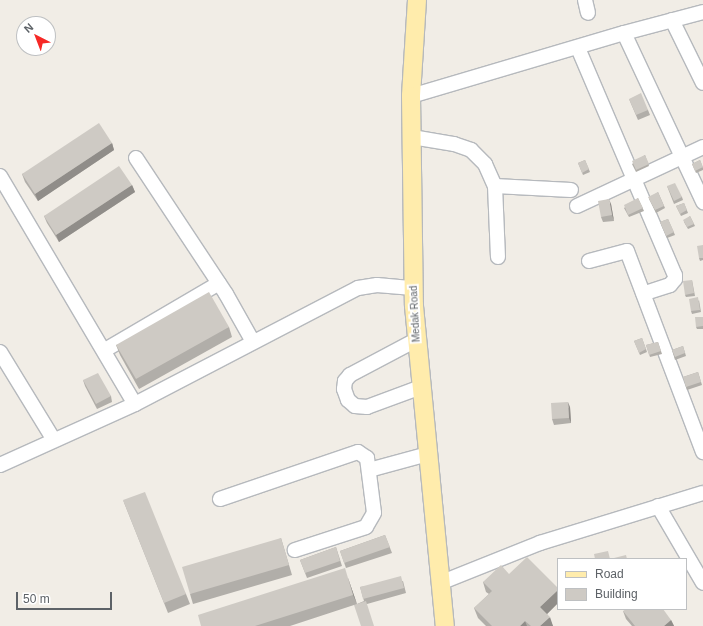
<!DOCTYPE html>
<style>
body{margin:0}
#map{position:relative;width:703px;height:626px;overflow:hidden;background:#f1ede6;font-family:Arial,sans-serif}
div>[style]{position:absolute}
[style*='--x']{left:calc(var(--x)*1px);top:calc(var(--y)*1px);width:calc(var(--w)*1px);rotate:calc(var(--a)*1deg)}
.roads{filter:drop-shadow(1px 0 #b6b9bd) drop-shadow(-1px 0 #b6b9bd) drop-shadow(0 1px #b6b9bd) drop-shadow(0 -1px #b6b9bd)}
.minor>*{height:14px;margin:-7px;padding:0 7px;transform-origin:7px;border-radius:7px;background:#fff}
.major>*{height:18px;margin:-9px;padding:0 9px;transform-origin:9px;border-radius:9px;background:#ffecac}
.wall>*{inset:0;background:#b1aea9}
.shaded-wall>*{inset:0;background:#908d89}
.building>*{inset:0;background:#cecac4}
span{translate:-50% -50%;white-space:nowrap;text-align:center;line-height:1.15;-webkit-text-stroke:4px #fff;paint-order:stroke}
.street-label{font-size:10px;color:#5d6267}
.legend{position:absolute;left:557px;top:558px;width:130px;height:52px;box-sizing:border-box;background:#fff;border:1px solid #bec0c2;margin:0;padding:5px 7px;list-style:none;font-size:12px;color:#5d6267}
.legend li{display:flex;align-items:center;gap:8px;height:20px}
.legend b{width:20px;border:1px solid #bec0c2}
.north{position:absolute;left:16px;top:16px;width:40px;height:40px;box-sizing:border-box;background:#fff;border:1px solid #bec0c2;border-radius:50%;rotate:318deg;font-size:11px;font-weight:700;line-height:16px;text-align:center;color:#5d6267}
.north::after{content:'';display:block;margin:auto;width:14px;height:18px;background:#f62926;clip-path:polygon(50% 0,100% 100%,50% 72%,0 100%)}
.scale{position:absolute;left:16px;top:592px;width:96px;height:18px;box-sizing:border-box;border:2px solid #5d6267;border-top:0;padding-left:5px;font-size:12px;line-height:14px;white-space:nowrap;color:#5d6267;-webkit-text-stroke:3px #fff;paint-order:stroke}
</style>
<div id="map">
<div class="roads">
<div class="minor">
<i style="--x:585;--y:0;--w:13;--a:77"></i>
<i style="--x:672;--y:20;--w:70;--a:63.8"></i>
<i style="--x:624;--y:33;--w:187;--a:64.9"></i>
<i style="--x:578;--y:48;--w:247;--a:66.9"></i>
<i style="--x:675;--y:275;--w:4;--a:90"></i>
<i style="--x:675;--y:279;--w:8;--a:130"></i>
<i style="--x:670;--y:285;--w:28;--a:162"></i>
<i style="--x:411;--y:96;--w:222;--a:-16.5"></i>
<i style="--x:624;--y:33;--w:82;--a:-14.9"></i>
<i style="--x:412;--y:137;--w:43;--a:9.5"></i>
<i style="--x:454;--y:144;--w:18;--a:19"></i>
<i style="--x:471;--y:150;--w:20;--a:45"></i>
<i style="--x:485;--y:164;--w:24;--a:66"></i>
<i style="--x:495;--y:186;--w:71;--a:87.6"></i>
<i style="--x:136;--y:158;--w:163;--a:56.5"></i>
<i style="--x:226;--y:294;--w:55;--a:60.6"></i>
<i style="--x:0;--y:176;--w:265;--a:59.4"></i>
<i style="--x:135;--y:404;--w:251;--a:-27.5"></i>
<i style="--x:358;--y:288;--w:19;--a:-9"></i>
<i style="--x:377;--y:285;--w:36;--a:5"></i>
<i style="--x:495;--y:186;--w:76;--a:3"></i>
<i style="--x:577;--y:206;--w:139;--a:-25.1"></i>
<i style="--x:589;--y:261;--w:39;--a:-15"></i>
<i style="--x:627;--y:251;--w:215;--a:69.3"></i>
<i style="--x:416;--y:340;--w:75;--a:152.1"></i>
<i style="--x:350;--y:375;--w:8;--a:130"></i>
<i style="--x:345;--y:381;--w:8;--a:97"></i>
<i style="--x:344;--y:389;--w:12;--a:70"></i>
<i style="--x:348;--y:400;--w:9;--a:41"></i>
<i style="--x:355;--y:406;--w:12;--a:5"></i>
<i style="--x:367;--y:407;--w:58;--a:-20.3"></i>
<i style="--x:105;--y:350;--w:132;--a:-30.4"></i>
<i style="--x:0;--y:352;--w:103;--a:58.5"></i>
<i style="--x:0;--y:465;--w:148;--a:-24.3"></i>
<i style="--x:369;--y:470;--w:61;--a:-15.2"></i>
<i style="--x:220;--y:499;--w:146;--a:-18.8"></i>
<i style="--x:358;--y:452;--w:11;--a:34"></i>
<i style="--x:367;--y:458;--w:55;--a:82.7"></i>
<i style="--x:374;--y:513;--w:16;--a:120"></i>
<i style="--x:366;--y:527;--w:75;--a:162.1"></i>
<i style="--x:658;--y:506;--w:89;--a:59.7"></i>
<i style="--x:440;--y:583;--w:108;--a:-21.8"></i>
<i style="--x:540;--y:543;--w:170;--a:-17.1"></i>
</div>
<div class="major">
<i style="--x:417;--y:0;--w:96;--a:93.6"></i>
<i style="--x:411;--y:96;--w:210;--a:89.2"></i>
<i style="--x:414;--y:306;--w:321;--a:84.5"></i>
</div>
</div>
<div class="wall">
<i style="clip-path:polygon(629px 99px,648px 110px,650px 115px,638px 120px)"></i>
<i style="clip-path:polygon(112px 143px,114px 150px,38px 201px,25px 182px,22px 174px)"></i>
<i style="clip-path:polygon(645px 155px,649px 166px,636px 172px,632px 164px)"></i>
<i style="clip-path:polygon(585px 160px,590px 172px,583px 175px,578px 163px)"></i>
<i style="clip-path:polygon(700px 160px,703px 168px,703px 170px,696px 173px,692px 164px)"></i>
<i style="clip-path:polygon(132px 185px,135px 192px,59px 242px,47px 223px,44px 216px)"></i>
<i style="clip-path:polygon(667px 186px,682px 197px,683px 200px,674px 204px)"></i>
<i style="clip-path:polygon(658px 192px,665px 208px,656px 213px,649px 199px)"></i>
<i style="clip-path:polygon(638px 198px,644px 211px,629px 217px,624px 208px)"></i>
<i style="clip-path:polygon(684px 203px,688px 213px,681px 216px,676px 206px)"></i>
<i style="clip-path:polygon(611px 204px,614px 221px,603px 222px,601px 217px)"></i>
<i style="clip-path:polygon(690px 216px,695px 226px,688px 229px,684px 222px)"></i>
<i style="clip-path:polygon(668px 219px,675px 235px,667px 238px,660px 222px)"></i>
<i style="clip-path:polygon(703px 245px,703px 260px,700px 261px,699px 258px)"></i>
<i style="clip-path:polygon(692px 280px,695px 296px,686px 297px,685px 295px)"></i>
<i style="clip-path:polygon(699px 300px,701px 312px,692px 314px,691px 311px)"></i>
<i style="clip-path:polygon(703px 317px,703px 329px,697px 329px,696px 327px)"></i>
<i style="clip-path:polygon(229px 327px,232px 337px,139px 389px,120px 355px,116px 345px)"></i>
<i style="clip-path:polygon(642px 338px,647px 352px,640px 355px,634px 341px)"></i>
<i style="clip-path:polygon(658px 342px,662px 354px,650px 357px,646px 345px)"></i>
<i style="clip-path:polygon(683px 346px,686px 356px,675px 360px,672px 350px)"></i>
<i style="clip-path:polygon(698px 372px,702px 385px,687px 390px,683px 377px)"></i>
<i style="clip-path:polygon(83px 380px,111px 396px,112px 402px,97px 409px,85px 386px)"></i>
<i style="clip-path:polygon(570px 407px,571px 423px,554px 425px,552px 419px)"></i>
<i style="clip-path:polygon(123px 500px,186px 594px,190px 604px,168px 613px)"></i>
<i style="clip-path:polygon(385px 535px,392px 553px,346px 568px,340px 551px)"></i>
<i style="clip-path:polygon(281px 538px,292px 575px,193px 604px,190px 594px)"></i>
<i style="clip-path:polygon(336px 547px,342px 566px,307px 578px,300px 560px)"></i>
<i style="clip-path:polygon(509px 574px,558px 588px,558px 603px,547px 614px,553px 626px,486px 626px,478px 618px,474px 608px,489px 594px,486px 592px,483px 582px)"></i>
<i style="clip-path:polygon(348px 578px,357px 604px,364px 601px,360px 587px,403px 581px,406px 593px,367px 604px,354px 605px,290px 626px,201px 626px)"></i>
<i style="clip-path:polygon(623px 611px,671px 620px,674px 626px,632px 626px,626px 619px)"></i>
</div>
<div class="shaded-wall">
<i style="clip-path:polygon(112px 143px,114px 150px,38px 201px,35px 194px)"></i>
<i style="clip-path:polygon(132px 185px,135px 192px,59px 242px,56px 235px)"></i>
<i style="clip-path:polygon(609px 199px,611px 204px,614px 221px,612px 215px)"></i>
<i style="clip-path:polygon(568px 402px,570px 407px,571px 423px,569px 418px)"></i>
<i style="clip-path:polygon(345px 568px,348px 578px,357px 604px,353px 595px)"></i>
<i style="clip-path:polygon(558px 590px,558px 603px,544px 617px,540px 607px)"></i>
<i style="clip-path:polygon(550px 617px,553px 626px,540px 626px)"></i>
<i style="clip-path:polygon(671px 620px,674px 626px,664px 626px)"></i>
<i style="clip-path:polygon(525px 621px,527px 626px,520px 626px)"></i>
</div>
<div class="building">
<i style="clip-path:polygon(641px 93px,648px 110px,636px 115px,629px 99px)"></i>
<i style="clip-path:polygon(99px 123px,112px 143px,35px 194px,22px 174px)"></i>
<i style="clip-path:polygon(645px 155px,649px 164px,636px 170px,632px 161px)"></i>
<i style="clip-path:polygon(585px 160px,589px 169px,582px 173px,578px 163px)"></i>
<i style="clip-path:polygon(700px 160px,703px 167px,695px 171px,692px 164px)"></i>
<i style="clip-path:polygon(119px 166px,132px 185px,56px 235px,44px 216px)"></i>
<i style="clip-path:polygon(675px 183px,682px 197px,674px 201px,667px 186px)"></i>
<i style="clip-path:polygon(658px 192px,664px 206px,655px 210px,648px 197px)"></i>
<i style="clip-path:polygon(638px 198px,643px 208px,628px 215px,624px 205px)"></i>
<i style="clip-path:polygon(609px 199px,612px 215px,601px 217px,598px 201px)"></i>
<i style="clip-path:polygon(684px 203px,687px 210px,680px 214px,676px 206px)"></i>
<i style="clip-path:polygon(690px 216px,694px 224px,687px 227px,683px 220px)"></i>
<i style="clip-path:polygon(668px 219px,674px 232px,666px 236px,660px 222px)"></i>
<i style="clip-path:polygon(703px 245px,703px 258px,699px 258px,697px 246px)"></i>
<i style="clip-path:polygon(692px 280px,694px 293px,685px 295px,683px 281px)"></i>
<i style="clip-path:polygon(209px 292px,229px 327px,136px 379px,116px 345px)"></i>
<i style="clip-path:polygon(698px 297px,700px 310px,691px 311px,689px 299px)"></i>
<i style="clip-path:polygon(695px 317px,703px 317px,703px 326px,696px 327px)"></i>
<i style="clip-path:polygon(642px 338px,646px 349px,639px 353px,634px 341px)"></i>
<i style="clip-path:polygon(658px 342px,661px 351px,649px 355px,646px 345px)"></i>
<i style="clip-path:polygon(683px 346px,685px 353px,675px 357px,672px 350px)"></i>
<i style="clip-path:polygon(698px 372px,701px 382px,686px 387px,683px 377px)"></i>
<i style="clip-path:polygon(98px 373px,111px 396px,96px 404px,83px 380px)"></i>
<i style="clip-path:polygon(568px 402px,569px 418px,552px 419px,551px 403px)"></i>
<i style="clip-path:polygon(145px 492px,186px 594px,164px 603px,123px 500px)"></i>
<i style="clip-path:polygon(385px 535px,390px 547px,344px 563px,340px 551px)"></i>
<i style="clip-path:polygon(281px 538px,289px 565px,190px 594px,182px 567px)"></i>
<i style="clip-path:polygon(336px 547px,340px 561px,305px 573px,300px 560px)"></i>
<i style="clip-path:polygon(608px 551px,610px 559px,626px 555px,627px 559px,595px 559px,594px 554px)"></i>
<i style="clip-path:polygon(527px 557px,558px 588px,558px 590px,540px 607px,550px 617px,540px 626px,531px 626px,525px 621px,520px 626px,492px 626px,474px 608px,492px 591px,483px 582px,501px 565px,509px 574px)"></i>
<i style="clip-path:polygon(345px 568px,353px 595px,255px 626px,201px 626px,198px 615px)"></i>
<i style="clip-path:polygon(401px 576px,404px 588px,363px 599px,360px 587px)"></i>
<i style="clip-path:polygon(366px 601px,374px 626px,361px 626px,354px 605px)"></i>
<i style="clip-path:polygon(626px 609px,663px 609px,671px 620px,664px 626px,635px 626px,623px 611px)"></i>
</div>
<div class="street-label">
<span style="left:415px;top:314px;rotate:-93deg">Medak Road</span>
</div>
<ul class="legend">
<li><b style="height:5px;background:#ffecac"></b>Road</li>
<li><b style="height:11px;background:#cecac4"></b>Building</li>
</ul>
<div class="north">N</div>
<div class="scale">50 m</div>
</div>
